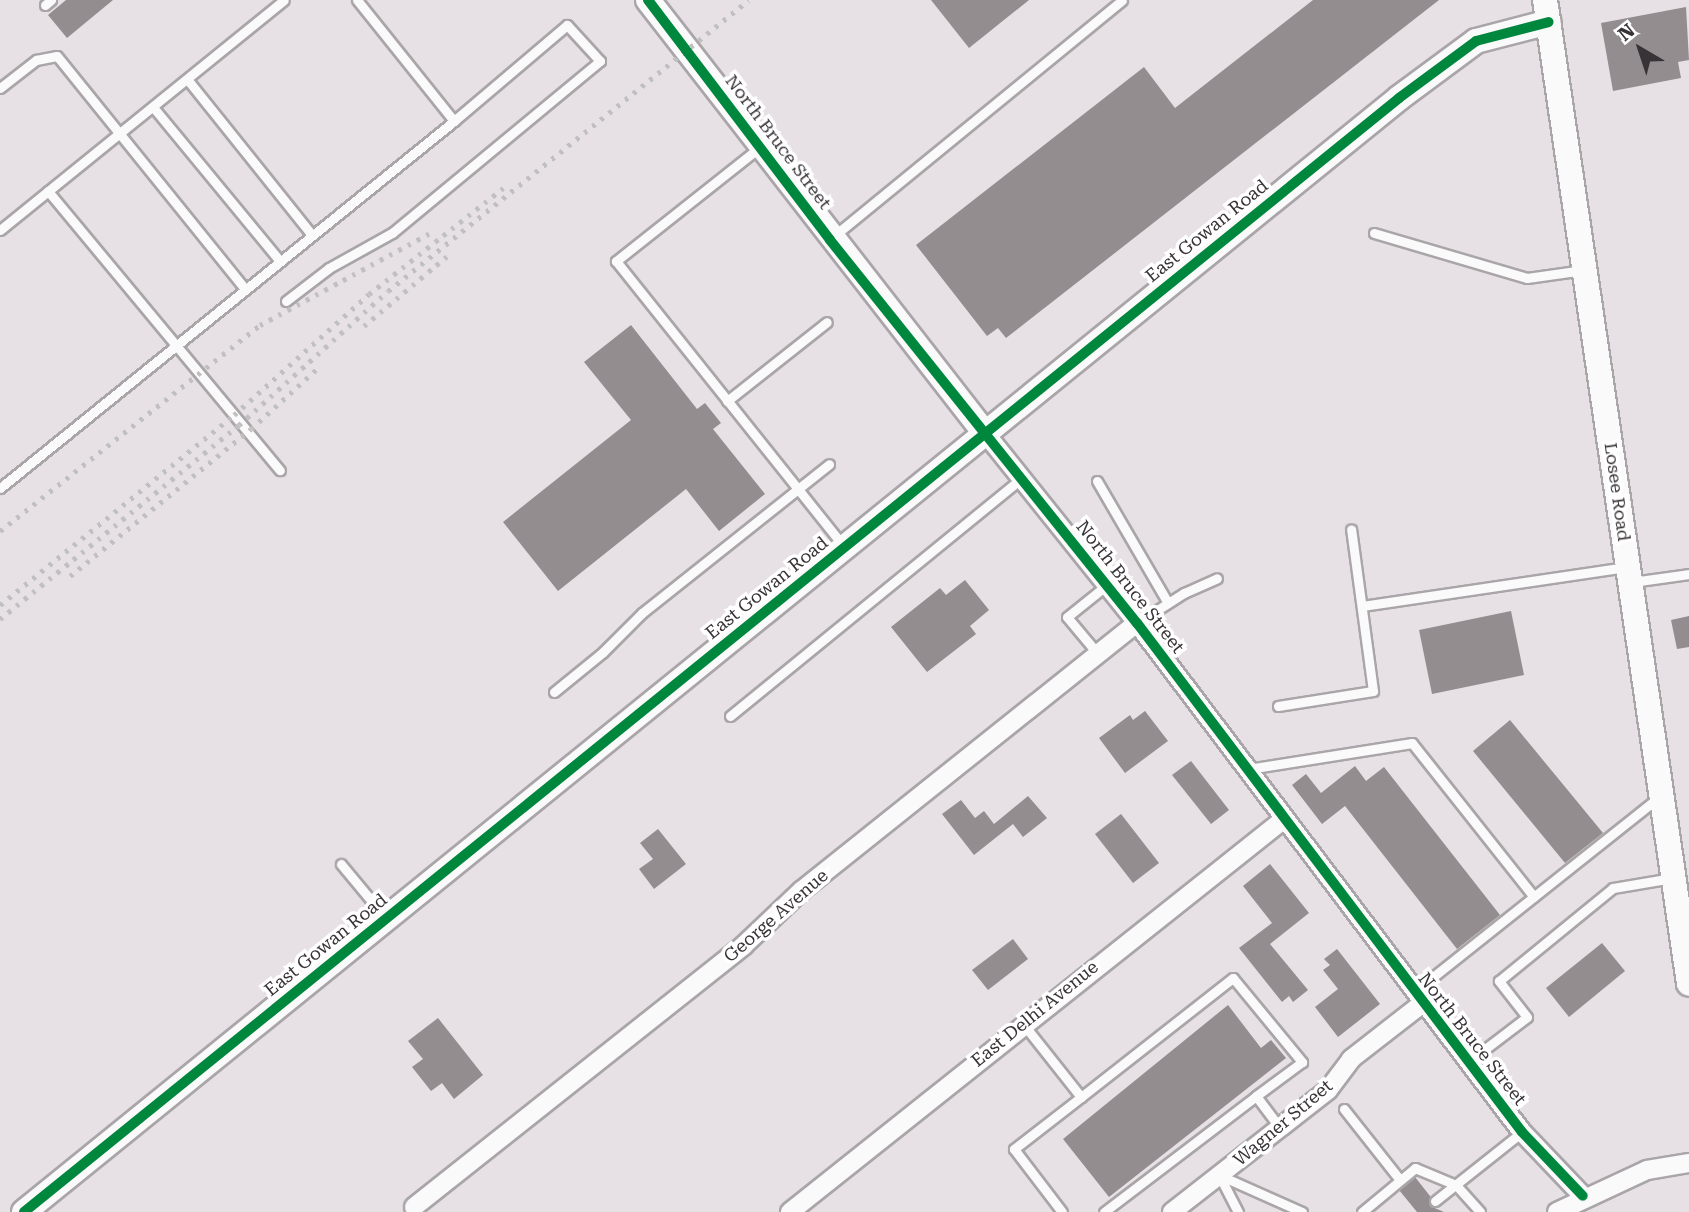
<!DOCTYPE html>
<style>
body{margin:0}
#map{position:relative;width:1689px;height:1212px;overflow:hidden;background:#e7e0e5;font-family:"Roboto Serif",serif}
div>[style]{position:absolute}
[style*='--x']{left:calc(var(--x)*1px);top:calc(var(--y)*1px);width:calc(var(--w)*1px);rotate:calc(var(--a)*1deg)}
.building>*{inset:0;background:#938d90}
.roads{filter:drop-shadow(2px 0 #a9a5a8) drop-shadow(-2px 0 #a9a5a8) drop-shadow(0 2px #a9a5a8) drop-shadow(0 -2px #a9a5a8)}
.lane>*{height:9px;margin:-4.5px;padding:0 4.5px;transform-origin:4.5px;border-radius:4.5px;background:#fbfafb}
.street>*{height:18px;margin:-9px;padding:0 9px;transform-origin:9px;border-radius:9px;background:#fbfafb}
.secondary>*{height:24px;margin:-12px;padding:0 12px;transform-origin:12px;border-radius:12px;background:#fbfafb}
.rail>*{height:4.5px;margin-top:-2.25px;transform-origin:0;background:repeating-linear-gradient(90deg,#c1c0c0 0 3.5px,transparent 0 10.5px)}
.cycleway>*{height:10px;margin:-5px;padding:0 5px;transform-origin:5px;border-radius:5px;background:#00873e}
span{translate:-50% -50%;white-space:nowrap;text-align:center;line-height:1.15;-webkit-text-stroke:7px #fff;paint-order:stroke}
.street-label{font-size:18px;color:#383337}
.north{position:absolute;left:1605px;top:14px;width:70px;height:70px;-webkit-text-stroke:5px #fff;paint-order:stroke;rotate:321deg;font-size:19px;font-weight:700;line-height:28px;text-align:center;color:#383337}
.north::after{content:'';display:block;margin:auto;width:24px;height:32px;background:#383337;clip-path:polygon(50% 0,100% 100%,50% 72%,0 100%)}
</style>
<div id="map">
<div class="building">
<i style="clip-path:polygon(66px 0,113px 0,67px 38px,48px 15px)"></i>
<i style="clip-path:polygon(931px 0,1029px 0,969px 48px)"></i>
<i style="clip-path:polygon(1313px 0,1439px 0,1006px 338px,998px 328px,987px 336px,916px 245px,1144px 67px,1175px 108px)"></i>
<i style="clip-path:polygon(1686px 7px,1689px 60px,1678px 62px,1681px 78px,1613px 91px,1601px 23px)"></i>
<i style="clip-path:polygon(631px 325px,697px 409px,705px 403px,721px 423px,713px 429px,765px 494px,719px 531px,686px 489px,558px 591px,503px 522px,631px 420px,584px 362px)"></i>
<i style="clip-path:polygon(965px 580px,989px 610px,970px 626px,976px 634px,927px 672px,891px 627px,940px 588px,946px 595px)"></i>
<i style="clip-path:polygon(1511px 611px,1524px 675px,1432px 694px,1419px 630px)"></i>
<i style="clip-path:polygon(1689px 616px,1689px 647px,1677px 649px,1671px 620px)"></i>
<i style="clip-path:polygon(1145px 711px,1168px 741px,1125px 773px,1099px 738px,1130px 715px,1133px 720px)"></i>
<i style="clip-path:polygon(1510px 720px,1603px 833px,1565px 863px,1473px 751px)"></i>
<i style="clip-path:polygon(1191px 761px,1229px 810px,1211px 824px,1172px 775px)"></i>
<i style="clip-path:polygon(1355px 766px,1366px 781px,1384px 767px,1500px 915px,1457px 949px,1345px 806px,1322px 824px,1292px 785px,1306px 774px,1321px 793px)"></i>
<i style="clip-path:polygon(1028px 796px,1047px 818px,1023px 837px,1013px 824px,974px 855px,942px 814px,961px 800px,975px 818px,984px 811px,994px 824px)"></i>
<i style="clip-path:polygon(1121px 814px,1159px 863px,1133px 883px,1095px 834px)"></i>
<i style="clip-path:polygon(658px 829px,686px 864px,654px 889px,639px 869px,653px 859px,640px 843px)"></i>
<i style="clip-path:polygon(1270px 864px,1309px 913px,1270px 944px,1308px 990px,1293px 1002px,1289px 996px,1282px 1002px,1239px 948px,1272px 923px,1243px 886px)"></i>
<i style="clip-path:polygon(1013px 939px,1028px 959px,988px 990px,972px 970px)"></i>
<i style="clip-path:polygon(1602px 943px,1625px 971px,1569px 1017px,1546px 988px)"></i>
<i style="clip-path:polygon(1337px 949px,1380px 1004px,1338px 1037px,1315px 1007px,1338px 989px,1323px 970px,1330px 965px,1324px 959px)"></i>
<i style="clip-path:polygon(1228px 1005px,1261px 1048px,1271px 1040px,1286px 1058px,1109px 1197px,1063px 1139px)"></i>
<i style="clip-path:polygon(438px 1018px,483px 1075px,454px 1099px,442px 1083px,431px 1091px,412px 1067px,423px 1059px,408px 1041px)"></i>
<i style="clip-path:polygon(1415px 1177px,1430px 1196px,1430px 1206px,1444px 1212px,1417px 1212px,1399px 1190px)"></i>
</div>
<div class="roads">
<div class="lane">
<i style="--x:45;--y:5;--w:8;--a:-40"></i>
<i style="--x:187;--y:79;--w:200;--a:51.3"></i>
<i style="--x:0;--y:88;--w:46;--a:-37.9"></i>
<i style="--x:36;--y:60;--w:21;--a:-11"></i>
<i style="--x:57;--y:56;--w:299;--a:51.1"></i>
<i style="--x:153;--y:107;--w:200;--a:50.5"></i>
<i style="--x:760;--y:147;--w:184;--a:141.6"></i>
<i style="--x:616;--y:261;--w:364;--a:51.4"></i>
<i style="--x:48;--y:191;--w:363;--a:50.3"></i>
<i style="--x:0;--y:230;--w:365;--a:-39"></i>
<i style="--x:1374;--y:233;--w:159;--a:16.4"></i>
<i style="--x:1527;--y:278;--w:57;--a:-8.1"></i>
<i style="--x:834;--y:236;--w:372;--a:-39.3"></i>
<i style="--x:286;--y:301;--w:54;--a:-37.5"></i>
<i style="--x:329;--y:268;--w:72;--a:-29.1"></i>
<i style="--x:392;--y:233;--w:270;--a:-39.6"></i>
<i style="--x:600;--y:61;--w:49;--a:-132.5"></i>
<i style="--x:567;--y:25;--w:148;--a:139.7"></i>
<i style="--x:727;--y:401;--w:127;--a:-38.3"></i>
<i style="--x:1097;--y:481;--w:141;--a:59.8"></i>
<i style="--x:0;--y:488;--w:584;--a:-38.95"></i>
<i style="--x:454;--y:121;--w:155;--a:-128.7"></i>
<i style="--x:1632;--y:582;--w:58;--a:-8"></i>
<i style="--x:1362;--y:606;--w:267;--a:-8.4"></i>
<i style="--x:1137;--y:623;--w:56;--a:-32.6"></i>
<i style="--x:1184;--y:593;--w:36;--a:-24"></i>
<i style="--x:1098;--y:654;--w:48;--a:-130"></i>
<i style="--x:1067;--y:617;--w:51;--a:-38.7"></i>
<i style="--x:554;--y:692;--w:63;--a:-39.2"></i>
<i style="--x:603;--y:652;--w:55;--a:-45"></i>
<i style="--x:642;--y:613;--w:239;--a:-38.5"></i>
<i style="--x:1278;--y:706;--w:96;--a:-9"></i>
<i style="--x:1373;--y:691;--w:163;--a:-97.7"></i>
<i style="--x:730;--y:716;--w:377;--a:-39.2"></i>
<i style="--x:1248;--y:769;--w:166;--a:-9"></i>
<i style="--x:1412;--y:743;--w:196;--a:51.6"></i>
<i style="--x:341;--y:864;--w:69;--a:50.3"></i>
<i style="--x:1414;--y:992;--w:310;--a:-38.5"></i>
<i style="--x:1024;--y:1025;--w:92;--a:51.6"></i>
<i style="--x:1081;--y:1097;--w:85;--a:142.2"></i>
<i style="--x:1014;--y:1149;--w:79;--a:52.7"></i>
<i style="--x:1468;--y:1062;--w:74;--a:-37.3"></i>
<i style="--x:1527;--y:1017;--w:46;--a:-127.9"></i>
<i style="--x:1499;--y:981;--w:147;--a:-39.2"></i>
<i style="--x:1613;--y:888;--w:60;--a:-9.6"></i>
<i style="--x:1081;--y:1097;--w:193;--a:-38.1"></i>
<i style="--x:1233;--y:978;--w:109;--a:50.6"></i>
<i style="--x:1302;--y:1062;--w:57;--a:143.5"></i>
<i style="--x:1344;--y:1109;--w:90;--a:51.7"></i>
<i style="--x:1219;--y:1175;--w:91;--a:24"></i>
<i style="--x:1219;--y:1175;--w:42;--a:62.8"></i>
<i style="--x:1435;--y:1201;--w:111;--a:-38.4"></i>
<i style="--x:1104;--y:1212;--w:191;--a:-37.3"></i>
<i style="--x:1256;--y:1096;--w:40;--a:53"></i>
<i style="--x:1362;--y:1212;--w:69;--a:-39.7"></i>
<i style="--x:1415;--y:1168;--w:44;--a:22.5"></i>
<i style="--x:1456;--y:1185;--w:36;--a:48"></i>
</div>
<div class="street">
<i style="--x:985;--y:433;--w:243;--a:51.3"></i>
<i style="--x:1137;--y:623;--w:638;--a:52.9"></i>
<i style="--x:1522;--y:1132;--w:88;--a:46.4"></i>
<i style="--x:414;--y:1207;--w:421;--a:-38.4"></i>
<i style="--x:744;--y:945;--w:79;--a:-43.5"></i>
<i style="--x:801;--y:891;--w:430;--a:-38.6"></i>
<i style="--x:790;--y:1212;--w:630;--a:-38.49"></i>
<i style="--x:1172;--y:1212;--w:198;--a:-38"></i>
<i style="--x:1328;--y:1090;--w:39;--a:-53"></i>
<i style="--x:1351;--y:1059;--w:91;--a:-37.9"></i>
<i style="--x:1557;--y:1212;--w:99;--a:-25"></i>
<i style="--x:1647;--y:1170;--w:43;--a:-9.5"></i>
</div>
<div class="secondary">
<i style="--x:648;--y:0;--w:549;--a:52.11"></i>
<i style="--x:1545;--y:0;--w:994;--a:81.67"></i>
<i style="--x:24;--y:1212;--w:1770;--a:-39.01"></i>
<i style="--x:1399;--y:98;--w:96;--a:-36.5"></i>
<i style="--x:1476;--y:41;--w:75;--a:-14.6"></i>
</div>
</div>
<div class="rail">
<i style="--x:364;--y:326;--w:109;--a:-40.1"></i>
<i style="--x:0;--y:531;--w:332;--a:-38.4"></i>
<i style="--x:260;--y:325;--w:196;--a:-28.4"></i>
<i style="--x:70;--y:576;--w:233;--a:-39.1"></i>
<i style="--x:251;--y:429;--w:93;--a:-42.4"></i>
<i style="--x:0;--y:605;--w:301;--a:-39.1"></i>
<i style="--x:234;--y:415;--w:181;--a:-41.9"></i>
<i style="--x:369;--y:294;--w:176;--a:-38.3"></i>
<i style="--x:0;--y:619;--w:308;--a:-39.1"></i>
<i style="--x:239;--y:425;--w:200;--a:-42"></i>
<i style="--x:388;--y:291;--w:463;--a:-38.9"></i>
</div>
<div class="cycleway">
<i style="--x:648;--y:0;--w:301;--a:52.8"></i>
<i style="--x:830;--y:240;--w:491;--a:51.3"></i>
<i style="--x:1137;--y:623;--w:638;--a:52.9"></i>
<i style="--x:1522;--y:1132;--w:88;--a:46.4"></i>
<i style="--x:24;--y:1212;--w:1770;--a:-39.01"></i>
<i style="--x:1399;--y:98;--w:96;--a:-36.5"></i>
<i style="--x:1476;--y:41;--w:75;--a:-14.6"></i>
</div>
<div class="street-label">
<span style="left:778px;top:142px;rotate:53deg">North Bruce Street</span>
<span style="left:1207px;top:231px;rotate:-39deg">East Gowan Road</span>
<span style="left:1617px;top:492px;rotate:82deg">Losee Road</span>
<span style="left:1130px;top:587px;rotate:52deg">North Bruce Street</span>
<span style="left:767px;top:588px;rotate:-39deg">East Gowan Road</span>
<span style="left:776px;top:916px;rotate:-41deg">George Avenue</span>
<span style="left:326px;top:945px;rotate:-39deg">East Gowan Road</span>
<span style="left:1035px;top:1014px;rotate:-39deg">East Delhi Avenue</span>
<span style="left:1472px;top:1039px;rotate:52deg">North Bruce Street</span>
<span style="left:1283px;top:1123px;rotate:-40deg">Wagner Street</span>
</div>
<div class="north">N</div>
</div>
